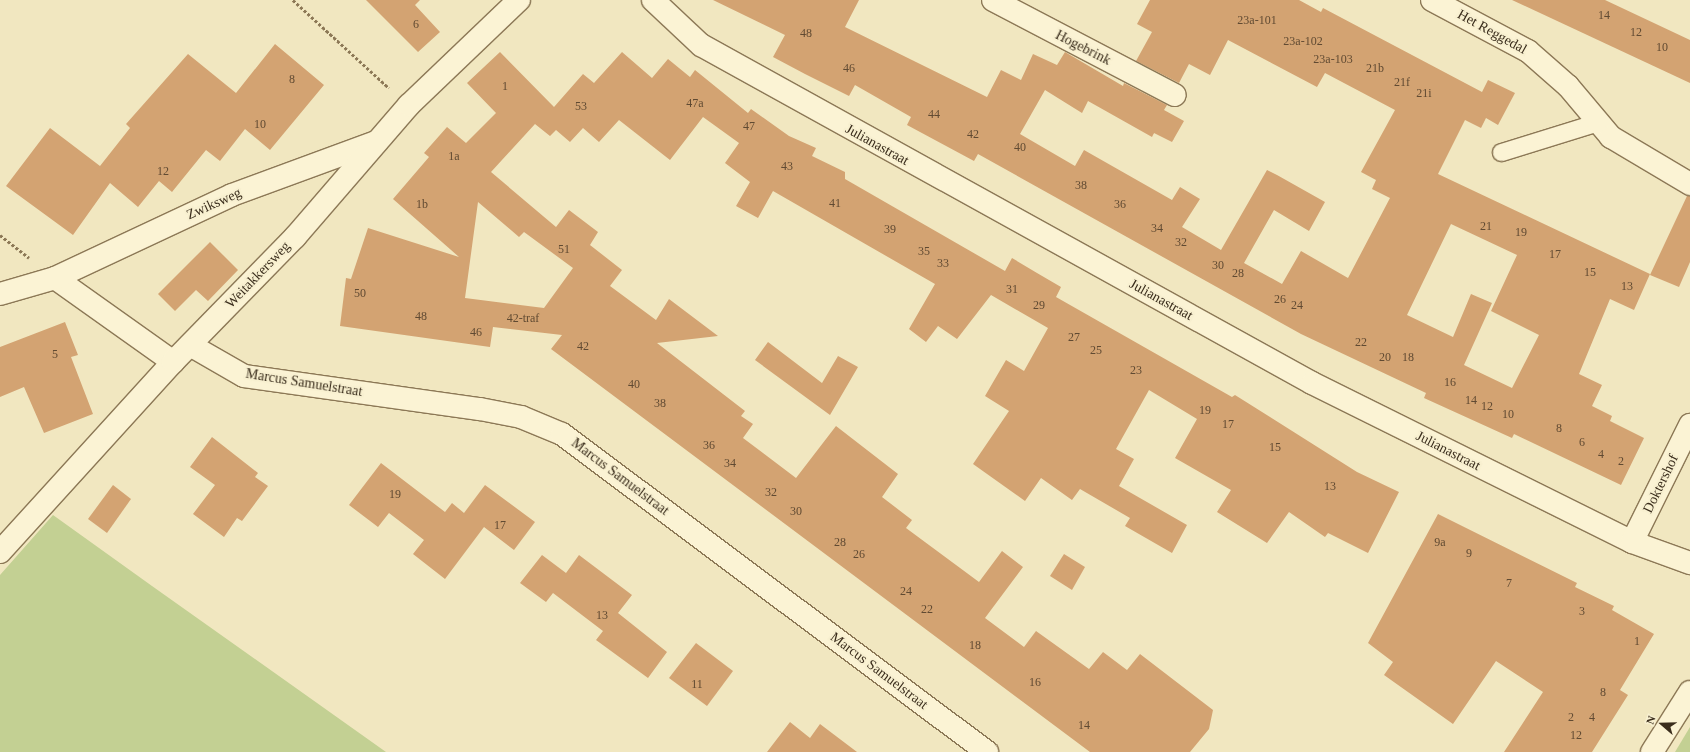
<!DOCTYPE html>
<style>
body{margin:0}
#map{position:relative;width:1690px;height:752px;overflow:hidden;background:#f1e7c0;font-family:"Times New Roman",serif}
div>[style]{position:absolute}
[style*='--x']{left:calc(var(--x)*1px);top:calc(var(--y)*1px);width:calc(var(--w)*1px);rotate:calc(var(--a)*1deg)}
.green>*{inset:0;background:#c3d093}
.building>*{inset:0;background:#d3a372}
.path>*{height:2.5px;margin-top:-1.25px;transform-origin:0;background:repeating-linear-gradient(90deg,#8c7856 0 3px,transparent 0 5px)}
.roads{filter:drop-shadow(1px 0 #8c7856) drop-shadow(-1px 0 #8c7856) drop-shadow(0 1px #8c7856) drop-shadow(0 -1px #8c7856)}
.service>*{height:17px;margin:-8.5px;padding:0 8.5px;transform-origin:8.5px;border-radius:8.5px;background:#fbf3d4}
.minor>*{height:22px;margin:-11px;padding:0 11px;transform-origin:11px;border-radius:11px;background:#fbf3d4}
span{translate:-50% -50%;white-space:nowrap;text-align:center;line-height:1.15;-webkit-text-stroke:4px #f8f0d0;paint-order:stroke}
.number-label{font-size:12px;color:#604a32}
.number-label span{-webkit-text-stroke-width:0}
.street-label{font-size:14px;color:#3a2d1c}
.north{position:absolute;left:1642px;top:704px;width:40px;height:40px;-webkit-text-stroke:3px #f8f0d0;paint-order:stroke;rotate:290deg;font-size:11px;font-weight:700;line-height:16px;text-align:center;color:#3a2d1c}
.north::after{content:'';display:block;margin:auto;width:14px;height:18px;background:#3a2d1c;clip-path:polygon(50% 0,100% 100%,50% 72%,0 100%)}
</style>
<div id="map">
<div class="green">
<i style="clip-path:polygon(53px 515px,152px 586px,386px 752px,0 752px,0 575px)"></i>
<i style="clip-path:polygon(1690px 727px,1690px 752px,1675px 752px)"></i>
</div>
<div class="building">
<i style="clip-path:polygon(366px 0,420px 0,415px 5px,440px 32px,418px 52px)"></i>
<i style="clip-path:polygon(evenodd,713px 0,859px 0,845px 27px,987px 97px,1001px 70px,1021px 80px,1033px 54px,1057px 65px,1065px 52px,1123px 86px,1124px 83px,1167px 105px,1164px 110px,1184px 121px,1172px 142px,1154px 133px,1152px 137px,1088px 101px,1082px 113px,1045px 90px,1020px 134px,1075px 166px,1084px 150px,1172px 200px,1180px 187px,1200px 199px,1182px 227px,1221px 250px,1267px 170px,1277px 175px,1325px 202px,1309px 231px,1274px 210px,1244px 263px,1282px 284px,1301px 251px,1348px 278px,1390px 198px,1372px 189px,1376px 180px,1361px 172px,1395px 110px,1325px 73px,1317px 87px,1228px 40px,1210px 75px,1189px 64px,1179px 83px,1136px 61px,1152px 32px,1137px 24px,1150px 0,1299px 0,1321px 12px,1323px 8px,1482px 92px,1488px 80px,1515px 93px,1498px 125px,1486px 118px,1481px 128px,1465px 120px,1438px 174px,1650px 274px,1634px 310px,1610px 299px,1579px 374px,1602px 385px,1592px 406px,1612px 416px,1610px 421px,1644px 438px,1621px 485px,1514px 434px,1512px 438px,1424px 398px,1426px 393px,1301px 334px,978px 154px,974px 161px,907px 125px,911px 117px,855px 85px,849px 96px,805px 74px,773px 57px,785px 35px,713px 0,1451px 224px,1517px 255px,1491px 311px,1539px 335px,1512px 388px,1464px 365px,1492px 303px,1471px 294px,1453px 337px,1407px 315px,1451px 224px)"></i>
<i style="clip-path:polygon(1512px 0,1605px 0,1690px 40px,1690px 83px)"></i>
<i style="clip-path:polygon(275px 44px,324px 85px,270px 150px,245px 129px,220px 161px,206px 150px,172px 192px,159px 181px,138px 207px,110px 183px,73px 235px,6px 186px,50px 128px,100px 166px,130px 128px,126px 124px,188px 54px,236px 93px)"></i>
<i style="clip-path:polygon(evenodd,500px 52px,554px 107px,583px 74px,594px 83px,622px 52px,652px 78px,668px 59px,690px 77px,695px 70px,748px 113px,751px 109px,789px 136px,816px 148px,812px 156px,845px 172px,845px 179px,1005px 271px,1012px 258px,1037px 273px,1061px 287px,1056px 297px,1232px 397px,1235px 395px,1357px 472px,1399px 492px,1368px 553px,1328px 533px,1325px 537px,1289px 512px,1267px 543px,1217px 512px,1231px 490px,1175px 458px,1197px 419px,1149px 390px,1116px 449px,1134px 459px,1119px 486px,1187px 525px,1172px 553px,1125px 526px,1130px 518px,1080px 489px,1072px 500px,1041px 478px,1025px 501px,973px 464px,1009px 411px,985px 396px,1006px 360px,1024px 371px,1048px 328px,991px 295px,957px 339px,938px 326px,926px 342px,909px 329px,935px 284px,773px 191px,758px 218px,736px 206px,750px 182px,725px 163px,739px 143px,703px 117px,670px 160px,619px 120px,599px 142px,583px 128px,570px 142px,556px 130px,550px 136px,535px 124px,491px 172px,556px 227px,569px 210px,598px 232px,590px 245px,622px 270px,610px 286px,656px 320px,669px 299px,718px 336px,657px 343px,745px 411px,741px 416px,753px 424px,743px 438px,796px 478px,836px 426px,898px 474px,882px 497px,912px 520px,906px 528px,979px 582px,1002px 551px,1023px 567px,985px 618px,1024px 647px,1036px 631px,1089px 669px,1103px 652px,1127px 670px,1140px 654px,1213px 710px,1209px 729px,1190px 752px,1090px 752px,551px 349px,562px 335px,493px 327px,490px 347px,340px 326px,346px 278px,351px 279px,368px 228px,459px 257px,393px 199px,429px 157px,424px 153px,447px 127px,466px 143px,496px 113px,467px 83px,500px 52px,478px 202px,519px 237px,524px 232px,573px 268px,544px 308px,465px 298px,478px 202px)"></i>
<i style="clip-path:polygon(1687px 196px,1690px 196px,1690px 262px,1679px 287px,1650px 275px)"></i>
<i style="clip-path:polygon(210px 242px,238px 270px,208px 301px,196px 290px,175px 311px,158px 294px)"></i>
<i style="clip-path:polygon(65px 322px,78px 355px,71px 357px,93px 414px,44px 433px,24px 387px,0 397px,0 347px)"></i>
<i style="clip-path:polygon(768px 342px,822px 383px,838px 356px,858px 367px,830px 415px,755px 360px)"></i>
<i style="clip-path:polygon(212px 437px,258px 473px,255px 477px,268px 486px,242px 521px,237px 518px,224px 537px,193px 514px,215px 485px,190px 467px)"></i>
<i style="clip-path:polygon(381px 463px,445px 512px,452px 503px,464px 513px,485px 485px,535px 522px,514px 550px,484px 527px,445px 579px,413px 554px,424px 540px,389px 513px,378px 527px,349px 505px)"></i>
<i style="clip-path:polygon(113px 485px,131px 499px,107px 533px,88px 519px)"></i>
<i style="clip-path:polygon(1438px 514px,1577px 583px,1575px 587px,1614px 606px,1612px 610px,1654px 634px,1620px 690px,1628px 695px,1592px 752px,1504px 752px,1543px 692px,1496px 661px,1453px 724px,1384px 675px,1393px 662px,1368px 643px)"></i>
<i style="clip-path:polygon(1064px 554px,1085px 567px,1072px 590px,1050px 576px)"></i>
<i style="clip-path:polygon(542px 555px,566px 573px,579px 555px,632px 595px,618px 613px,667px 652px,648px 678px,596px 640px,603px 631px,553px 593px,546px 602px,520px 583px)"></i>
<i style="clip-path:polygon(696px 643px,733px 671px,707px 706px,669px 678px)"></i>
<i style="clip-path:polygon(790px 722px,810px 738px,820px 724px,857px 752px,767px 752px)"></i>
</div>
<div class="path">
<i style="--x:293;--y:0;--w:130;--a:42.5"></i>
<i style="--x:0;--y:235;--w:37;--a:38"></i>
</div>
<div class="roads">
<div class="service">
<i style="--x:1501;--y:152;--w:102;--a:-17.2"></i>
</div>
<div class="minor">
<i style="--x:653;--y:0;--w:66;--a:43.2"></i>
<i style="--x:701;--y:45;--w:698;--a:28.95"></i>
<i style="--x:1312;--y:383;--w:357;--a:26.4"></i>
<i style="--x:1632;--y:542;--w:62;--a:19.9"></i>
<i style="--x:993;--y:0;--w:205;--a:27.6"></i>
<i style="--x:1432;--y:0;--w:109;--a:28"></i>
<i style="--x:1528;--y:51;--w:53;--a:41.2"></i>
<i style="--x:1568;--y:86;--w:67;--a:49.9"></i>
<i style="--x:1611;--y:137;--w:92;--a:30.7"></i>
<i style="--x:55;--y:278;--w:145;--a:35.4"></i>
<i style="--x:0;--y:294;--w:57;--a:-16.2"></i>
<i style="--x:55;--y:278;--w:195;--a:-25.1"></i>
<i style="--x:232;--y:195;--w:153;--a:-20.2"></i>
<i style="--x:190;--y:345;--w:62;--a:29.9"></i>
<i style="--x:244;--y:376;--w:238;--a:8"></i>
<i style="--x:480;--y:409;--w:42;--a:11"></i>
<i style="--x:521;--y:417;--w:44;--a:22.5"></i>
<i style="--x:562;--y:434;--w:531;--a:36.81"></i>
<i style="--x:1632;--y:542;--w:131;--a:-63.6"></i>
<i style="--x:0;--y:552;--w:257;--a:-47.7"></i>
<i style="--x:173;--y:362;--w:175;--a:-45.7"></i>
<i style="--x:295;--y:237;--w:174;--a:-49.2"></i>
<i style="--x:409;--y:105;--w:152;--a:-43.7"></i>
<i style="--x:1652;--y:752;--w:71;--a:-57.7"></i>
</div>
</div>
<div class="number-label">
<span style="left:1604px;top:16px">14</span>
<span style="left:1257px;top:21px">23a-101</span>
<span style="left:416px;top:25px">6</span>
<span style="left:1636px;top:33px">12</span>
<span style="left:806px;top:34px">48</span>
<span style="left:1303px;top:42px">23a-102</span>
<span style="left:1662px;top:48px">10</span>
<span style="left:1333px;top:60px">23a-103</span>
<span style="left:849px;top:69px">46</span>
<span style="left:1375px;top:69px">21b</span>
<span style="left:292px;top:80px">8</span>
<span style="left:1402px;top:83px">21f</span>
<span style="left:505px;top:87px">1</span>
<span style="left:1424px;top:94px">21i</span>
<span style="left:695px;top:104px">47a</span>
<span style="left:581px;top:107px">53</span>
<span style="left:934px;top:115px">44</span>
<span style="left:260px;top:125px">10</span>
<span style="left:749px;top:127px">47</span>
<span style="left:973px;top:135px">42</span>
<span style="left:1020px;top:148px">40</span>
<span style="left:454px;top:157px">1a</span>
<span style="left:787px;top:167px">43</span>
<span style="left:163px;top:172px">12</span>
<span style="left:1081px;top:186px">38</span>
<span style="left:835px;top:204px">41</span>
<span style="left:422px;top:205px">1b</span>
<span style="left:1120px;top:205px">36</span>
<span style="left:1486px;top:227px">21</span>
<span style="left:1157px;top:229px">34</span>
<span style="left:890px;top:230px">39</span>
<span style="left:1521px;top:233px">19</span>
<span style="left:1181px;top:243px">32</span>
<span style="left:564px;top:250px">51</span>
<span style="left:924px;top:252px">35</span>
<span style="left:1555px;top:255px">17</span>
<span style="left:943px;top:264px">33</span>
<span style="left:1218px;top:266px">30</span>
<span style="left:1590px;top:273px">15</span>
<span style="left:1238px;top:274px">28</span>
<span style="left:1627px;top:287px">13</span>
<span style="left:1012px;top:290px">31</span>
<span style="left:360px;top:294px">50</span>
<span style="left:1280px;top:300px">26</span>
<span style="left:1039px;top:306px">29</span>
<span style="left:1297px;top:306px">24</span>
<span style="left:421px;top:317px">48</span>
<span style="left:523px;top:319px">42-traf</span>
<span style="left:476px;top:333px">46</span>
<span style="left:1074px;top:338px">27</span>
<span style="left:1361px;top:343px">22</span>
<span style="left:583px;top:347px">42</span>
<span style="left:1096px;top:351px">25</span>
<span style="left:55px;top:355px">5</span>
<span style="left:1385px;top:358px">20</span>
<span style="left:1408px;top:358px">18</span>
<span style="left:1136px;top:371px">23</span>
<span style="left:1450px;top:383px">16</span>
<span style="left:634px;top:385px">40</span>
<span style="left:1471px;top:401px">14</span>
<span style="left:660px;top:404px">38</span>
<span style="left:1487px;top:407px">12</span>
<span style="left:1205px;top:411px">19</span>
<span style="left:1508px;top:415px">10</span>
<span style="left:1228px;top:425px">17</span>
<span style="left:1559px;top:429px">8</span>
<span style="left:1582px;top:443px">6</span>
<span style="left:709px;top:446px">36</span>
<span style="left:1275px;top:448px">15</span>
<span style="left:1601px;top:455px">4</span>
<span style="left:1621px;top:462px">2</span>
<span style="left:730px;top:464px">34</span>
<span style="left:1330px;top:487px">13</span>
<span style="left:771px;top:493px">32</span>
<span style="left:395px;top:495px">19</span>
<span style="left:796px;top:512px">30</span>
<span style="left:500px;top:526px">17</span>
<span style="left:840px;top:543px">28</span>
<span style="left:1440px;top:543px">9a</span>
<span style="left:1469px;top:554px">9</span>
<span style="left:859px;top:555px">26</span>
<span style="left:1509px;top:584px">7</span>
<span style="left:906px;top:592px">24</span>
<span style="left:927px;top:610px">22</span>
<span style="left:1582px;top:612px">3</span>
<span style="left:602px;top:616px">13</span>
<span style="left:1637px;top:642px">1</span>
<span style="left:975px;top:646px">18</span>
<span style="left:1035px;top:683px">16</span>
<span style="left:697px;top:685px">11</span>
<span style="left:1603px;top:693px">8</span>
<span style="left:1571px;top:718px">2</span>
<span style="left:1592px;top:718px">4</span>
<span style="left:1084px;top:726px">14</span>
<span style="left:1576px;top:736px">12</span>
</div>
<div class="street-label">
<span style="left:1492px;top:32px;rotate:29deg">Het Reggedal</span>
<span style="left:1083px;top:48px;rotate:27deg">Hogebrink</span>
<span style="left:877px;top:145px;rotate:29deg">Julianastraat</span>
<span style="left:214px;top:204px;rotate:-24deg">Zwiksweg</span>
<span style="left:258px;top:275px;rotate:-46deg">Weitakkersweg</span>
<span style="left:1161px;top:300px;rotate:29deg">Julianastraat</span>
<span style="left:304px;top:383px;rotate:9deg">Marcus Samuelstraat</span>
<span style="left:1448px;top:451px;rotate:27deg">Julianastraat</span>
<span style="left:620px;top:477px;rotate:37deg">Marcus Samuelstraat</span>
<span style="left:1661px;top:484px;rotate:-64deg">Doktershof</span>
<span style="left:879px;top:671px;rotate:37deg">Marcus Samuelstraat</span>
</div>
<div class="north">N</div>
</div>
